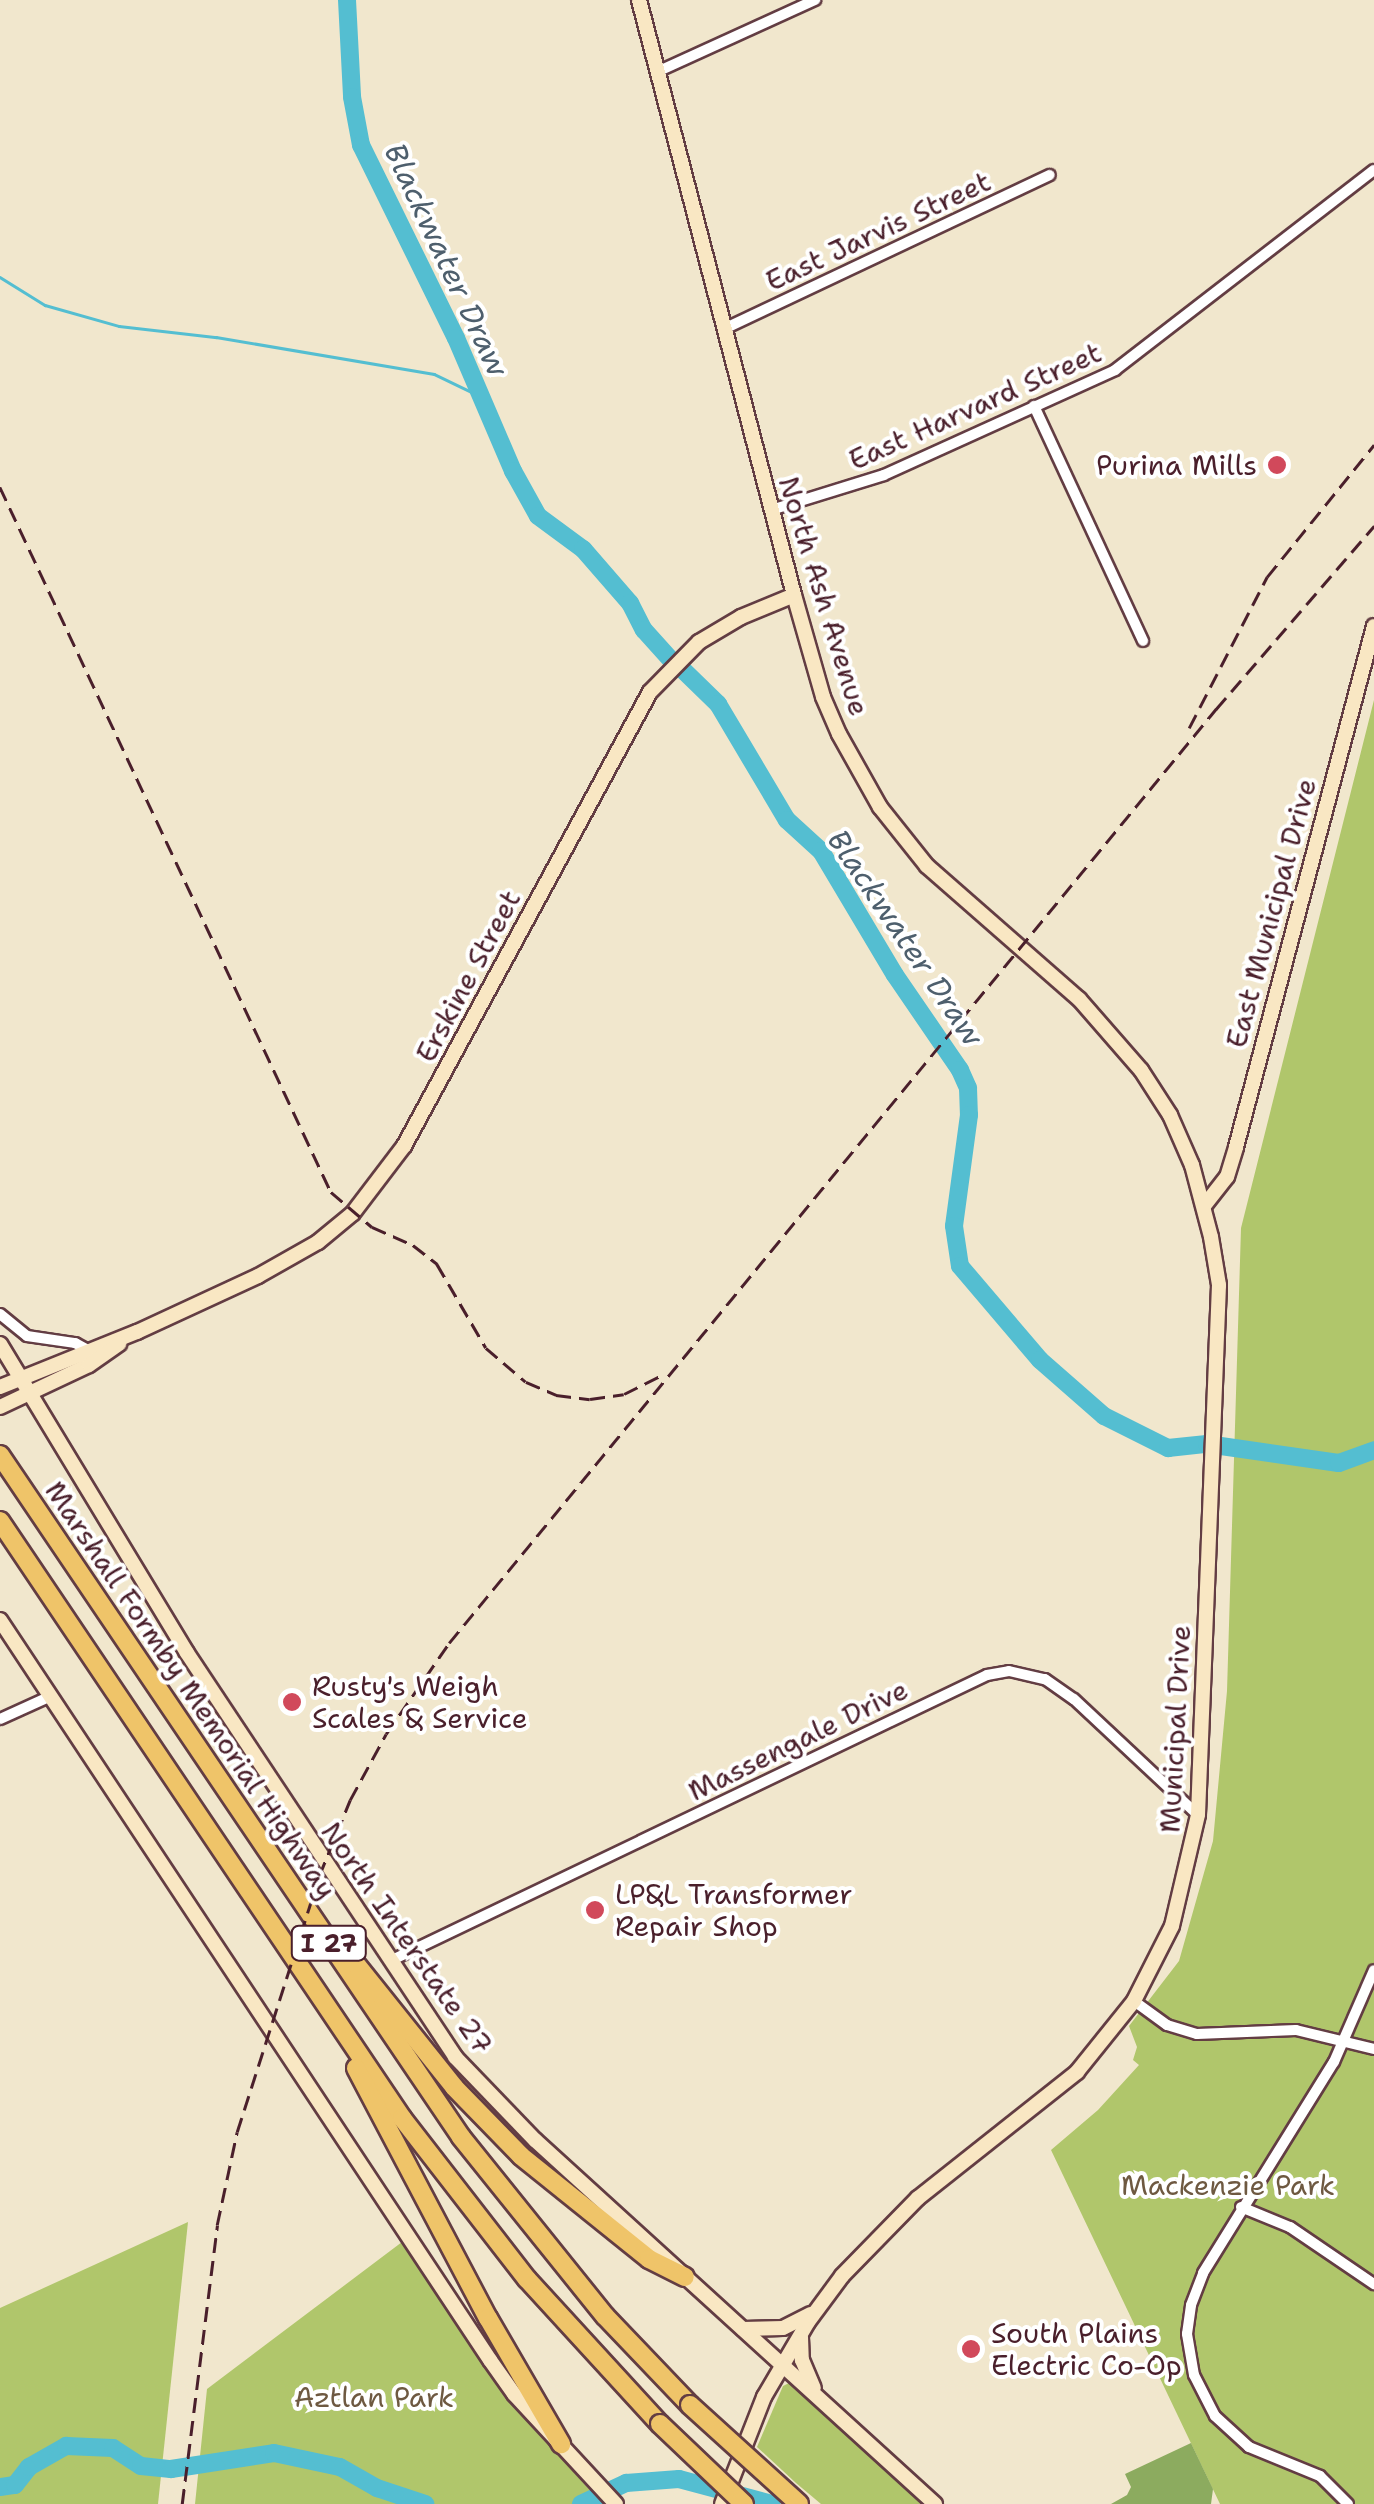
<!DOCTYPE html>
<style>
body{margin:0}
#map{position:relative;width:1374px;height:2504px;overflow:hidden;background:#f1e7cd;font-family:"Shantell Sans",sans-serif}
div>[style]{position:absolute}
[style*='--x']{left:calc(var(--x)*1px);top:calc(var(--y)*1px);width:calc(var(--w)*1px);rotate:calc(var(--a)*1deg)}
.green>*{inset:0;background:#b0c66b}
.forest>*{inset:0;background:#8cab5f}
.stream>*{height:2.5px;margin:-1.25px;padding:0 1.25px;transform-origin:1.25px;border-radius:1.25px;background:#54bed1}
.river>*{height:18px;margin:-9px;padding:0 9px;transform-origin:9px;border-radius:9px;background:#54bed1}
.roads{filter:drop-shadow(2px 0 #633d43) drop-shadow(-2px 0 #633d43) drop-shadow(0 2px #633d43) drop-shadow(0 -2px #633d43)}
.street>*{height:10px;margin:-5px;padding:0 5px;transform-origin:5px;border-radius:5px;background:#fff}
.secondary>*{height:14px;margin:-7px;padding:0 7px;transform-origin:7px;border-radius:7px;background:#f9e7c3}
.highway>*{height:18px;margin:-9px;padding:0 9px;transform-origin:9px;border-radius:9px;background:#efc469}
.rail>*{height:2.5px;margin-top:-1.25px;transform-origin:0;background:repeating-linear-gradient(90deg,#4a1f2b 0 15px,transparent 0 23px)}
.bridges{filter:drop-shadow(2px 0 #633d43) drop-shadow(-2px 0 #633d43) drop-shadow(0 2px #633d43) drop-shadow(0 -2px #633d43)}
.highway-bridge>*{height:18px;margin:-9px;padding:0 9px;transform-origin:9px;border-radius:9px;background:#efc469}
.dots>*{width:28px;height:28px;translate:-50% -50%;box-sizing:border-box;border:5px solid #fff;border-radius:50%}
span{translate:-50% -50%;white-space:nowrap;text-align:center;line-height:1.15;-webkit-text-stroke:8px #fff;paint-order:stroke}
.shield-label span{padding:2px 8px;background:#fff;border:2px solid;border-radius:8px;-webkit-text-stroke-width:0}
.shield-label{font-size:25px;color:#4a1f2b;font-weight:700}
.street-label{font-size:28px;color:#4a1f2b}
.poi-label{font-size:28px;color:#4a1f2b}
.right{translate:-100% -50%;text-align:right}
.left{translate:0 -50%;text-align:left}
.park-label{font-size:28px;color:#6e5941}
.water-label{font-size:30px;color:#4e5f6d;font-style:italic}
</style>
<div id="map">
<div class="green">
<i style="clip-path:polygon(1374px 700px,1374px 2504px,1220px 2504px,1051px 2150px,1098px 2110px,1139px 2065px,1133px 2060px,1137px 2047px,1129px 2026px,1179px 1961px,1213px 1841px,1227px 1691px,1241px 1228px)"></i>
<i style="clip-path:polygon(188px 2222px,158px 2504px,0 2504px,0 2308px)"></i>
<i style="clip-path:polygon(402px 2242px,516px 2407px,602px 2504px,195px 2504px,207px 2389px)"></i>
<i style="clip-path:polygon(791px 2382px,925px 2504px,821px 2504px,796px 2483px,757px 2447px,783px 2386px)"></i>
</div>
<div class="forest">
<i style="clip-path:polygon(1191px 2443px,1213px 2489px,1211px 2504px,1111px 2504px,1127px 2495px,1131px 2487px,1125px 2474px)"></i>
</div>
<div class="stream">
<i style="--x:0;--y:277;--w:53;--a:31.9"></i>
<i style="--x:45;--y:305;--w:77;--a:15.8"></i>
<i style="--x:119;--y:326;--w:98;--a:6.5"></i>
<i style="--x:216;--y:337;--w:221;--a:9.6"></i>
<i style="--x:434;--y:374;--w:53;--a:25.6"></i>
</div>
<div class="river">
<i style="--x:347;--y:0;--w:97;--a:87"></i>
<i style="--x:352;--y:97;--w:49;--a:79.4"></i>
<i style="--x:361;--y:145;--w:215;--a:63.8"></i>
<i style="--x:456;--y:338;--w:145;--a:66.8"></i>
<i style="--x:513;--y:471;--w:51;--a:60.9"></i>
<i style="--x:538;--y:516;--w:56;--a:36.3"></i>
<i style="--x:583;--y:549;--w:72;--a:49"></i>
<i style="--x:630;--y:603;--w:30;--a:63"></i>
<i style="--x:644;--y:630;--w:38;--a:48"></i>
<i style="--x:681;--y:668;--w:52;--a:44.2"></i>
<i style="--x:718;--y:704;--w:135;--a:59.3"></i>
<i style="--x:787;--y:820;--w:46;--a:42.4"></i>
<i style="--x:821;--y:851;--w:144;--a:59.2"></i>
<i style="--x:895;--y:975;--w:115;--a:55.6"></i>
<i style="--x:960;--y:1070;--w:20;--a:66"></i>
<i style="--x:968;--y:1088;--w:27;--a:88"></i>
<i style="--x:969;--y:1115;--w:112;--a:97.7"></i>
<i style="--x:954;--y:1226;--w:40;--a:81.5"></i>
<i style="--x:960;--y:1266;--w:123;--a:49.6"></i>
<i style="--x:1040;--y:1360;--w:85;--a:41.2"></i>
<i style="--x:1104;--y:1416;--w:72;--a:26.6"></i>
<i style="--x:1168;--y:1448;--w:39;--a:-6"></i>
<i style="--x:1207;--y:1444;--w:133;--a:8.2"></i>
<i style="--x:1339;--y:1463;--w:37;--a:-20"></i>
<i style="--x:0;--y:2487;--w:15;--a:-8"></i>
<i style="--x:15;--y:2485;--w:23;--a:-52"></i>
<i style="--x:29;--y:2467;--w:43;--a:-29.6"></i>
<i style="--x:66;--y:2446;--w:47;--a:2.4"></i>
<i style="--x:113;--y:2448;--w:33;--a:33"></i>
<i style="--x:141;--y:2466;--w:30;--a:6"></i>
<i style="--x:171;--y:2469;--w:104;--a:-8.8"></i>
<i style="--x:274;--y:2453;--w:67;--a:12"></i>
<i style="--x:340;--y:2467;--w:43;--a:29.6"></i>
<i style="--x:377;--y:2488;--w:51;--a:18.4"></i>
<i style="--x:581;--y:2504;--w:50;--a:-25"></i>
<i style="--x:626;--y:2483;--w:53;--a:-4.3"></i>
<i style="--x:679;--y:2479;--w:96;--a:15"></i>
</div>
<div class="roads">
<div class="street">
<i style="--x:657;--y:72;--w:174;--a:-24.5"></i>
<i style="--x:726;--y:328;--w:358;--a:-25.3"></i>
<i style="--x:1034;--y:406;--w:259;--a:65.1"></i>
<i style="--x:771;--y:510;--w:118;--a:-17.2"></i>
<i style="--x:884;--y:475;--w:254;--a:-24.4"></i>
<i style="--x:1115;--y:370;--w:327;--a:-37.7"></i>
<i style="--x:0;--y:1314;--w:35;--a:39"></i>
<i style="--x:27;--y:1336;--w:49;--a:8.3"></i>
<i style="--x:75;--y:1343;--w:15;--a:28"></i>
<i style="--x:0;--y:1719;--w:56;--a:-24.3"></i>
<i style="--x:390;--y:1961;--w:662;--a:-25.6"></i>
<i style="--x:987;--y:1675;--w:22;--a:-10"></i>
<i style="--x:1009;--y:1671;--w:37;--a:13"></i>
<i style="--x:1045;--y:1679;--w:35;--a:35"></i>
<i style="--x:1074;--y:1699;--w:170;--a:43.1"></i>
<i style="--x:1134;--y:2001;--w:41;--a:36"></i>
<i style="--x:1167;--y:2025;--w:31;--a:17"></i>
<i style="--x:1197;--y:2034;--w:99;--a:-2.3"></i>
<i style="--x:1296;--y:2030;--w:80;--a:13.7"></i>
<i style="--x:1241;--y:2207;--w:53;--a:22.2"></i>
<i style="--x:1290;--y:2227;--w:102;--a:34.2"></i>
<i style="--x:1348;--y:2504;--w:40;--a:-135"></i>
<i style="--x:1320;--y:2476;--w:77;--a:-157.8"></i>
<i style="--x:1249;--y:2447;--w:46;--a:-137.6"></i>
<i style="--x:1215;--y:2416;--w:46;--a:-117.1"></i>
<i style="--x:1194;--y:2375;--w:42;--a:-99.7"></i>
<i style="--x:1187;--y:2334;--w:29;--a:-82"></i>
<i style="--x:1191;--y:2305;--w:34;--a:-69"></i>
<i style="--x:1203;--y:2273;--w:248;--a:-58.2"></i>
<i style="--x:1334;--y:2062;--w:100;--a:-66.5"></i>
</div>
<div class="secondary">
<i style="--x:639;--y:0;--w:615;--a:75.4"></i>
<i style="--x:794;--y:595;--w:106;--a:74.1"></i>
<i style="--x:823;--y:697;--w:40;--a:66.6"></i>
<i style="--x:839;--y:734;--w:84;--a:60.7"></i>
<i style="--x:880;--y:807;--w:75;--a:51.5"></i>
<i style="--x:927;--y:866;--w:202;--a:41.2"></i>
<i style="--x:1079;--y:999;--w:94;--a:48.9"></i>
<i style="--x:1141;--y:1070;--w:54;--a:57.2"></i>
<i style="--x:1170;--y:1115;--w:55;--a:66.3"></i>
<i style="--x:1192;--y:1165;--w:74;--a:75.2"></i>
<i style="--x:1211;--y:1237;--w:49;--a:80.5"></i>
<i style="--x:1219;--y:1285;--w:530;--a:92.27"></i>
<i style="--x:1198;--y:1815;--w:114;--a:103.2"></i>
<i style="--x:1172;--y:1926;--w:84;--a:116.9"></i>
<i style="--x:1134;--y:2001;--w:91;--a:128.8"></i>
<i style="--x:1077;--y:2072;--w:203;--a:141.6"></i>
<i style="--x:918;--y:2198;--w:109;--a:134.3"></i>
<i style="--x:842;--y:2276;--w:57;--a:126.5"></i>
<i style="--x:808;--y:2322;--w:87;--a:120.4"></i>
<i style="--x:764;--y:2397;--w:115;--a:111.4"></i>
<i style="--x:1204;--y:1206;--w:37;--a:-52"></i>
<i style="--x:1227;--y:1177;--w:31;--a:-73"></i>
<i style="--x:1236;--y:1147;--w:539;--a:-75.16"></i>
<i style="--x:0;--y:1344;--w:361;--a:58.8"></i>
<i style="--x:187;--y:1653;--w:485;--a:56.4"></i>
<i style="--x:455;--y:2057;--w:115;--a:46.1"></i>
<i style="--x:535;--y:2140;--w:541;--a:42.3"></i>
<i style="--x:0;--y:1387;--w:148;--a:-21.9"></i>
<i style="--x:137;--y:1332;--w:133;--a:-24.8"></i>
<i style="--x:258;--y:1276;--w:69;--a:-29.5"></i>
<i style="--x:318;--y:1242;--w:45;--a:-39.6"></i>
<i style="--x:353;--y:1213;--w:84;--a:-52.7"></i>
<i style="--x:404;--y:1146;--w:516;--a:-61.55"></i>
<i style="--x:650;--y:692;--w:70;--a:-45.6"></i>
<i style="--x:699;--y:642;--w:49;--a:-30.8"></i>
<i style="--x:741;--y:617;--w:57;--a:-22.5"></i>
<i style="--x:0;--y:1407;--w:98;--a:-25.3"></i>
<i style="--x:89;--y:1365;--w:37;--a:-35"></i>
<i style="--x:0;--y:1620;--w:888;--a:56.49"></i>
<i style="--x:490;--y:2360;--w:42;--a:54.8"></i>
<i style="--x:514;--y:2394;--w:150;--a:47.2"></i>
<i style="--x:743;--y:2329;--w:40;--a:-1.4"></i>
<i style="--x:783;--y:2328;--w:31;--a:-27"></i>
<i style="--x:801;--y:2337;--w:23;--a:88"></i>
<i style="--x:802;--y:2360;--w:30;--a:67"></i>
</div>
<div class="highway">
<i style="--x:0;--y:1455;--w:823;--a:55.94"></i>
<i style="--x:461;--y:2137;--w:230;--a:51.2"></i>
<i style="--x:605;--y:2316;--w:123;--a:46.3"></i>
<i style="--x:0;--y:1521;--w:720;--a:56.04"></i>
<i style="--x:402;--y:2118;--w:204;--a:52.2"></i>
<i style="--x:527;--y:2279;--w:197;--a:47.5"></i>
<i style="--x:352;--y:1959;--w:164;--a:51.4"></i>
<i style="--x:454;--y:2087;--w:96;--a:45.8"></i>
<i style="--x:521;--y:2156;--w:164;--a:38.8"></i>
<i style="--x:649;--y:2259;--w:40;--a:26.6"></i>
<i style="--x:356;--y:2068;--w:283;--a:62.2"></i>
<i style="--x:488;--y:2318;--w:146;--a:59.9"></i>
</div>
</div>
<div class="rail">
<i style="--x:0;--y:487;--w:779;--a:64.85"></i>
<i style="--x:331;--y:1192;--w:54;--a:40.5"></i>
<i style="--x:372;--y:1227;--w:45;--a:23.7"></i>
<i style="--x:413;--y:1245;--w:31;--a:38"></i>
<i style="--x:437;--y:1264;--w:97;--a:59.7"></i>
<i style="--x:486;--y:1348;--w:52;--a:40.4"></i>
<i style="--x:526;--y:1382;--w:33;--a:23"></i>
<i style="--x:556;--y:1395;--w:34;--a:7"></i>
<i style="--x:590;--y:1399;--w:34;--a:-8"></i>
<i style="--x:624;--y:1394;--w:45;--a:-26.6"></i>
<i style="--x:1189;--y:728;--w:170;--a:-62.7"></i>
<i style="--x:1267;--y:577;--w:170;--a:-51"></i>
<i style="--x:182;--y:2504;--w:281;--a:-82.8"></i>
<i style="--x:217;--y:2225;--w:95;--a:-77.9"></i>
<i style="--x:237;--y:2132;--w:269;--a:-72.2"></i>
<i style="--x:319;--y:1876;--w:82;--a:-67.8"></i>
<i style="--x:350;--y:1800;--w:75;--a:-61.4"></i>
<i style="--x:386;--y:1734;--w:111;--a:-55.3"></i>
<i style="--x:449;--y:1643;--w:1209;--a:-50.61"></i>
<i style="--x:1216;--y:709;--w:242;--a:-49.2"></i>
</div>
<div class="bridges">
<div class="highway-bridge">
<i style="--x:690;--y:2405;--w:147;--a:42.2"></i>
<i style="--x:660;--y:2424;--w:116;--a:43.6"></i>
</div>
</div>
<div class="dots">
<i style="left:1277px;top:465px;background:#d1495b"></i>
<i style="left:292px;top:1702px;background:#d1495b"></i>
<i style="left:595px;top:1910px;background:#d1495b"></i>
<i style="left:971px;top:2349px;background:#d1495b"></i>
</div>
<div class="shield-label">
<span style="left:329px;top:1943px">I 27</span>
</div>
<div class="street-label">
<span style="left:878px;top:231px;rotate:-25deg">East Jarvis Street</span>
<span style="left:975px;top:406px;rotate:-24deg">East Harvard Street</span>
<span style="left:824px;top:596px;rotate:73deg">North Ash Avenue</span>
<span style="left:1271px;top:913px;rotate:-75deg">East Municipal Drive</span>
<span style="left:468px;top:976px;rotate:-62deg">Erskine Street</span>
<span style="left:191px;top:1690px;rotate:56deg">Marshall Formby Memorial Highway</span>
<span style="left:1175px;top:1729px;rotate:-87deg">Municipal Drive</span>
<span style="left:798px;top:1740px;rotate:-26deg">Massengale Drive</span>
<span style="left:407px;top:1938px;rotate:55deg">North Interstate 27</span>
</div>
<div class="poi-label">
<span class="right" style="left:1257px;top:465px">Purina Mills</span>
<span class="left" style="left:312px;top:1702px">Rusty's Weigh<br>Scales &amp; Service</span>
<span class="left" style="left:615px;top:1910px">LP&amp;L Transformer<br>Repair Shop</span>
<span class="left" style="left:991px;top:2349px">South Plains<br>Electric Co-Op</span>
</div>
<div class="park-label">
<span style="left:1228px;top:2185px">Mackenzie Park</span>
<span style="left:374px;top:2397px">Aztlan Park</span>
</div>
<div class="water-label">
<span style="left:446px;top:260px;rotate:65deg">Blackwater Draw</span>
<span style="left:905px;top:938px;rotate:56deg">Blackwater Draw</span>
</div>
</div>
